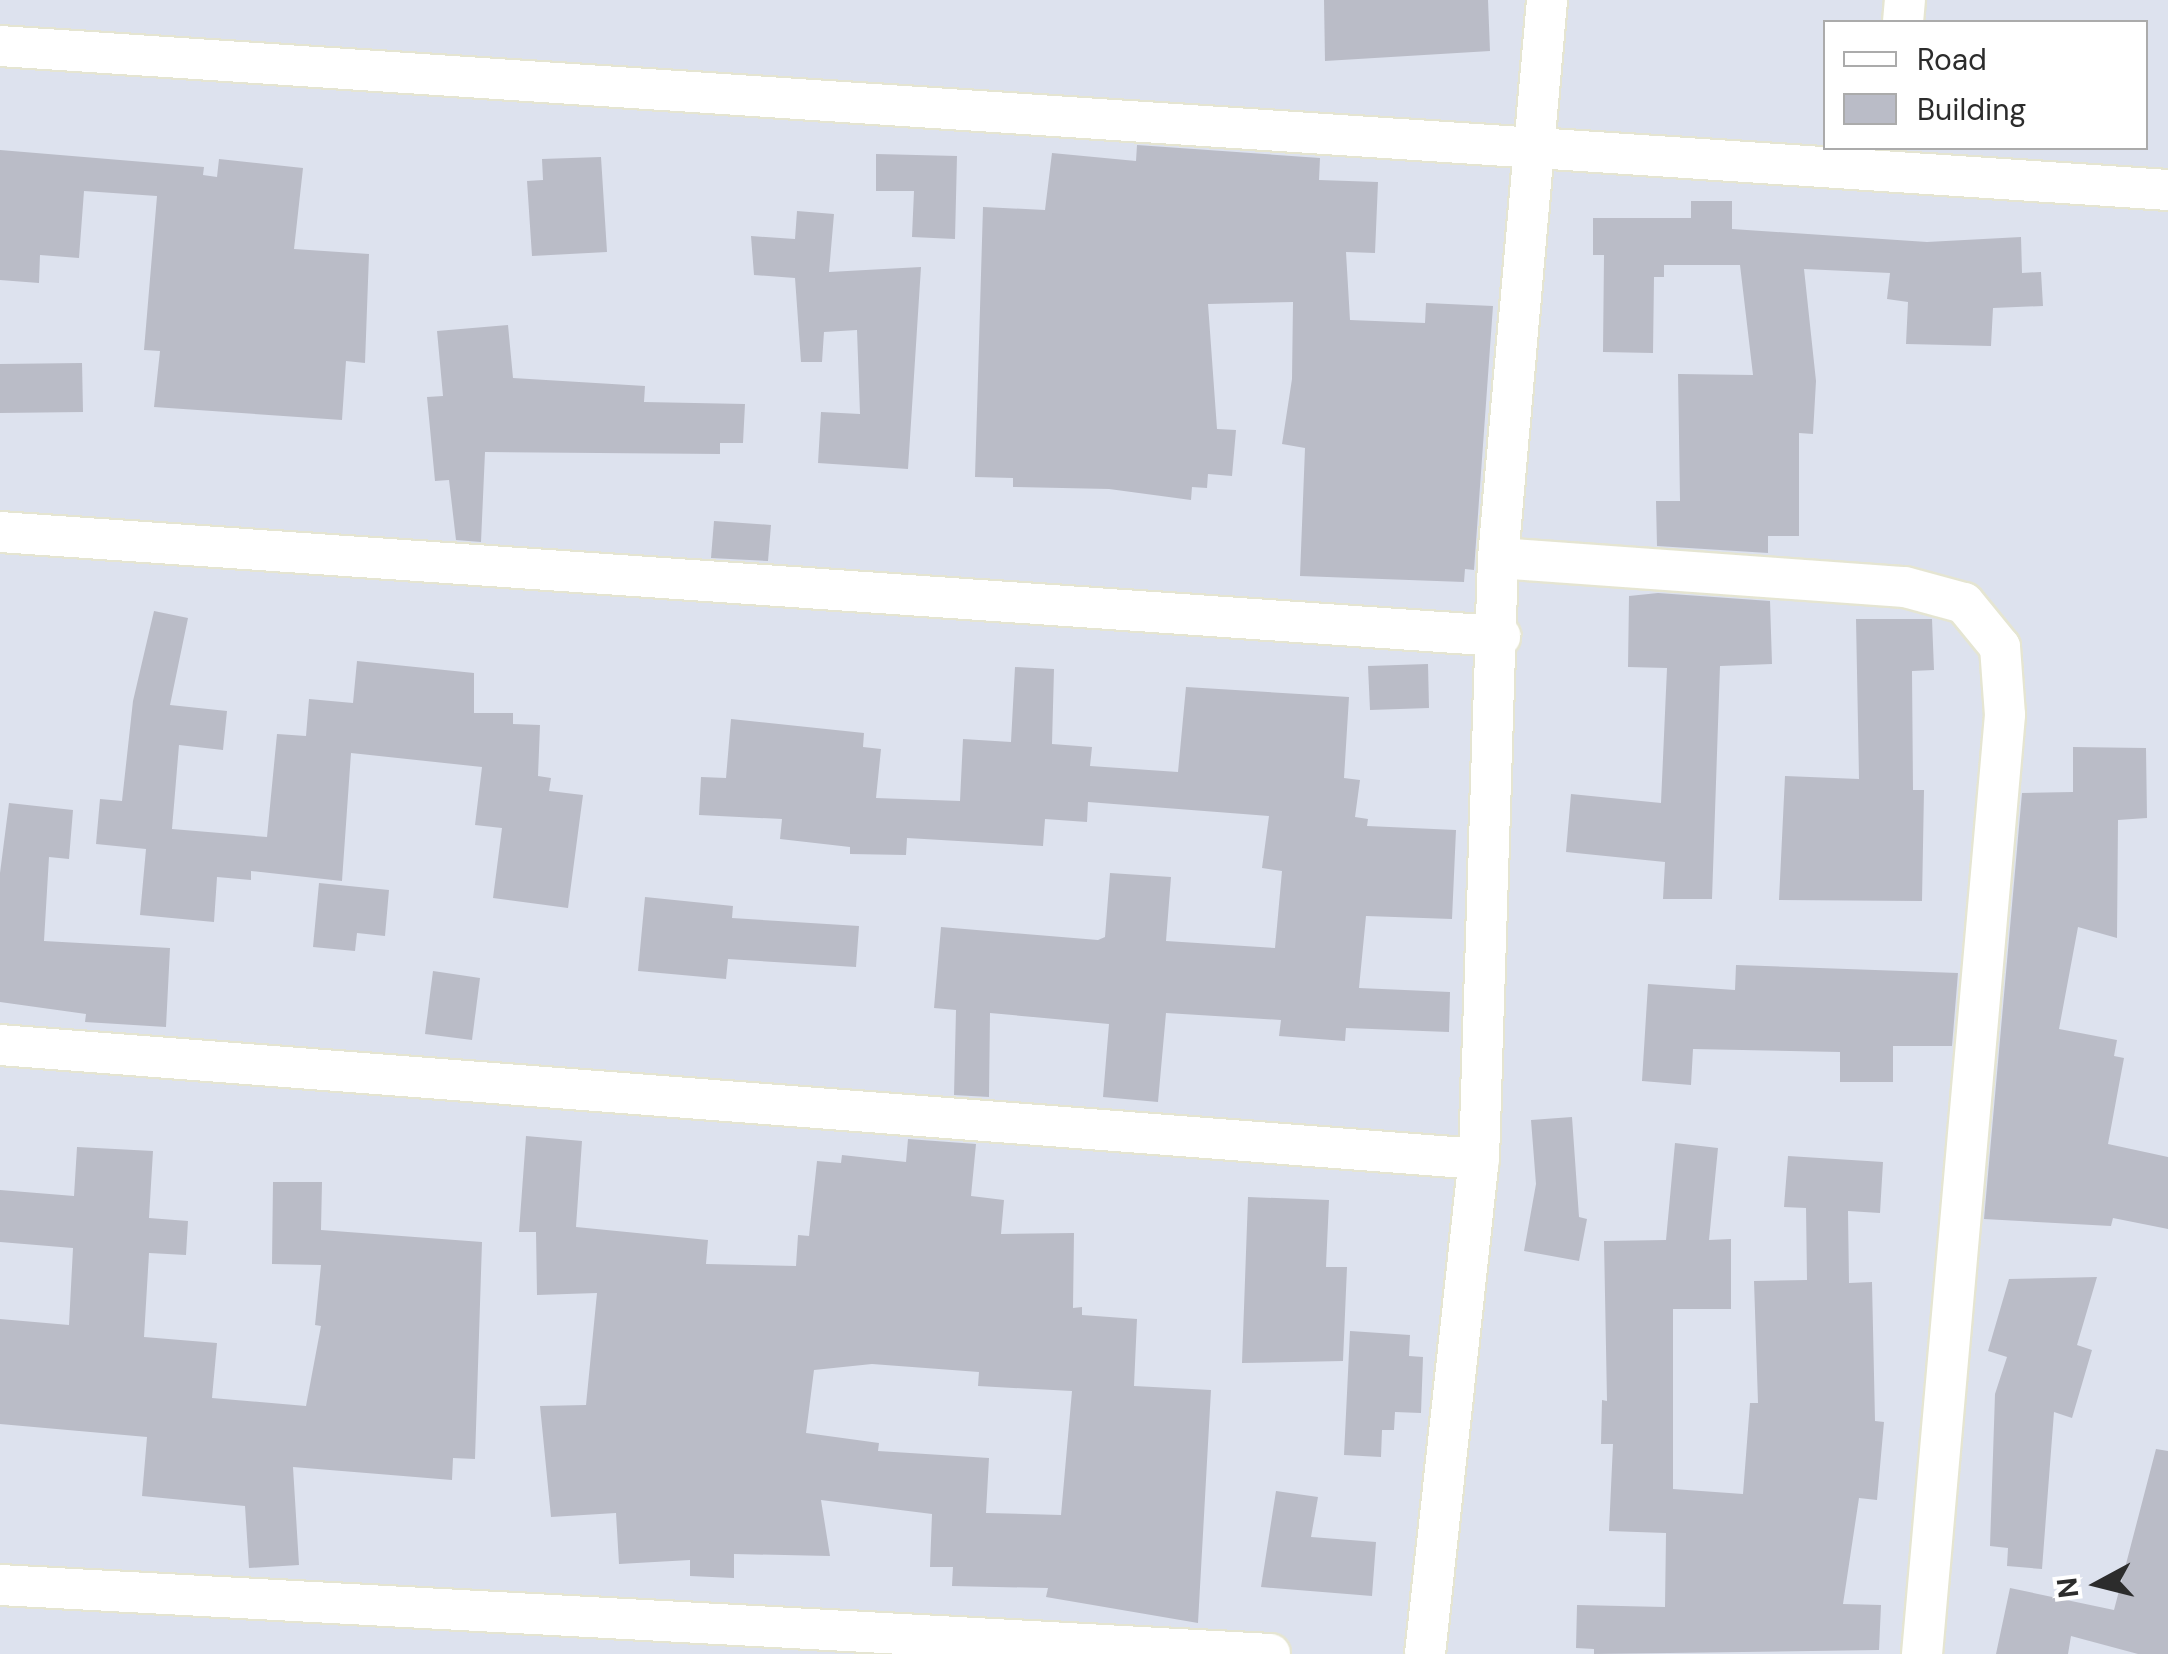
<!DOCTYPE html>
<style>
body{margin:0}
#map{position:relative;width:2168px;height:1654px;overflow:hidden;background:#dde2ee;font-family:"DM Sans",sans-serif}
div>[style]{position:absolute}
[style*='--x']{left:calc(var(--x)*1px);top:calc(var(--y)*1px);width:calc(var(--w)*1px);rotate:calc(var(--a)*1deg)}
.building>*{inset:0;background:#babcc7}
.roads{filter:drop-shadow(2px 0 #e5e5d2) drop-shadow(-2px 0 #e5e5d2) drop-shadow(0 2px #e5e5d2) drop-shadow(0 -2px #e5e5d2)}
.street>*{height:40px;margin:-20px;padding:0 20px;transform-origin:20px;border-radius:20px;background:#fff}
span{translate:-50% -50%;white-space:nowrap;text-align:center;line-height:1.15;-webkit-text-stroke:9px #fff;paint-order:stroke}
.legend{position:absolute;left:1823px;top:20px;width:325px;height:130px;box-sizing:border-box;background:#fff;border:2px solid #ababab;margin:0;padding:12px 18px;list-style:none;font-size:30px;color:#2c2c2c}
.legend li{display:flex;align-items:center;gap:20px;height:50px}
.legend b{width:50px;border:2px solid #ababab}
.north{position:absolute;left:2048px;top:1534px;width:100px;height:100px;-webkit-text-stroke:8px #fff;paint-order:stroke;rotate:263deg;font-size:28px;font-weight:700;line-height:40px;text-align:center;color:#2c2c2c}
.north::after{content:'';display:block;margin:auto;width:35px;height:45px;background:#2c2c2c;clip-path:polygon(50% 0,100% 100%,50% 72%,0 100%)}
</style>
<div id="map">
<div class="building">
<i style="clip-path:polygon(1324px 0,1488px 0,1490px 51px,1325px 61px)"></i>
<i style="clip-path:polygon(1137px 145px,1320px 158px,1319px 180px,1378px 182px,1375px 253px,1346px 252px,1350px 320px,1425px 323px,1426px 303px,1493px 306px,1474px 570px,1465px 569px,1464px 582px,1300px 576px,1305px 448px,1282px 444px,1292px 379px,1293px 302px,1208px 304px,1217px 429px,1236px 430px,1232px 476px,1208px 474px,1207px 488px,1192px 487px,1191px 500px,1109px 489px,1013px 487px,1013px 478px,975px 477px,983px 207px,1045px 210px,1052px 153px,1136px 161px)"></i>
<i style="clip-path:polygon(0 150px,204px 167px,203px 175px,217px 177px,219px 159px,303px 168px,294px 249px,369px 254px,365px 363px,346px 361px,342px 420px,154px 407px,160px 351px,144px 350px,157px 196px,84px 191px,79px 258px,40px 255px,39px 283px,0 280px)"></i>
<i style="clip-path:polygon(876px 154px,957px 156px,955px 239px,912px 237px,914px 191px,876px 191px)"></i>
<i style="clip-path:polygon(601px 157px,607px 252px,532px 256px,527px 181px,543px 180px,542px 159px)"></i>
<i style="clip-path:polygon(1691px 201px,1732px 201px,1732px 229px,1927px 242px,2021px 237px,2022px 273px,2041px 272px,2043px 306px,1993px 308px,1991px 346px,1906px 344px,1908px 302px,1887px 299px,1890px 273px,1804px 269px,1816px 381px,1813px 434px,1799px 433px,1799px 536px,1768px 536px,1768px 553px,1657px 546px,1656px 501px,1680px 501px,1678px 374px,1753px 375px,1740px 265px,1664px 265px,1664px 277px,1654px 277px,1653px 353px,1603px 352px,1604px 255px,1593px 255px,1593px 218px,1691px 218px)"></i>
<i style="clip-path:polygon(797px 211px,834px 214px,829px 272px,921px 267px,908px 469px,818px 463px,821px 412px,860px 414px,857px 330px,824px 332px,822px 362px,801px 362px,795px 278px,754px 275px,751px 236px,795px 239px)"></i>
<i style="clip-path:polygon(508px 325px,513px 378px,645px 386px,644px 402px,745px 404px,743px 443px,720px 443px,720px 454px,485px 452px,481px 542px,456px 540px,449px 480px,435px 481px,427px 397px,443px 396px,437px 331px)"></i>
<i style="clip-path:polygon(82px 363px,83px 412px,0 413px,0 364px)"></i>
<i style="clip-path:polygon(714px 521px,771px 525px,768px 561px,711px 558px)"></i>
<i style="clip-path:polygon(1658px 593px,1770px 601px,1772px 664px,1720px 666px,1712px 899px,1663px 899px,1665px 862px,1566px 852px,1571px 794px,1661px 803px,1667px 668px,1628px 667px,1629px 596px)"></i>
<i style="clip-path:polygon(154px 611px,188px 618px,170px 705px,227px 711px,223px 750px,179px 745px,172px 829px,267px 837px,277px 734px,306px 736px,309px 699px,353px 703px,357px 661px,474px 673px,474px 713px,513px 713px,513px 724px,540px 725px,538px 776px,551px 778px,549px 791px,583px 795px,568px 908px,493px 898px,502px 828px,475px 825px,482px 767px,351px 753px,342px 881px,251px 871px,251px 880px,217px 877px,214px 922px,140px 915px,146px 849px,96px 844px,100px 799px,122px 801px,133px 701px)"></i>
<i style="clip-path:polygon(1856px 619px,1932px 619px,1934px 670px,1912px 671px,1913px 790px,1924px 790px,1922px 901px,1779px 900px,1785px 776px,1859px 779px)"></i>
<i style="clip-path:polygon(1428px 664px,1429px 708px,1370px 710px,1368px 666px)"></i>
<i style="clip-path:polygon(1015px 667px,1054px 669px,1052px 744px,1092px 747px,1090px 766px,1178px 772px,1186px 687px,1349px 697px,1344px 778px,1360px 780px,1355px 817px,1368px 819px,1367px 826px,1456px 830px,1452px 919px,1366px 916px,1359px 988px,1450px 992px,1449px 1032px,1346px 1028px,1345px 1041px,1279px 1036px,1281px 1020px,1166px 1013px,1158px 1102px,1103px 1097px,1109px 1024px,990px 1013px,989px 1097px,954px 1095px,956px 1010px,934px 1008px,941px 927px,1098px 940px,1105px 937px,1110px 873px,1171px 877px,1166px 941px,1275px 948px,1282px 871px,1262px 868px,1269px 816px,1088px 802px,1087px 822px,1045px 819px,1043px 846px,907px 838px,906px 855px,850px 854px,850px 847px,780px 839px,782px 819px,699px 815px,701px 777px,726px 778px,731px 719px,864px 733px,863px 747px,881px 749px,876px 798px,960px 801px,963px 739px,1011px 742px)"></i>
<i style="clip-path:polygon(2073px 747px,2146px 748px,2147px 818px,2118px 820px,2117px 938px,2078px 927px,2059px 1029px,2117px 1040px,2114px 1056px,2124px 1058px,2108px 1144px,2168px 1157px,2168px 1229px,2113px 1218px,2111px 1226px,1984px 1219px,2022px 793px,2073px 792px)"></i>
<i style="clip-path:polygon(9px 803px,73px 810px,69px 859px,49px 857px,44px 941px,170px 948px,166px 1027px,85px 1022px,86px 1014px,0 1002px,0 873px)"></i>
<i style="clip-path:polygon(319px 883px,389px 890px,385px 936px,357px 933px,355px 951px,313px 947px)"></i>
<i style="clip-path:polygon(645px 897px,733px 906px,732px 918px,859px 926px,856px 967px,728px 959px,726px 979px,638px 971px)"></i>
<i style="clip-path:polygon(1736px 965px,1958px 973px,1952px 1046px,1893px 1046px,1893px 1082px,1840px 1082px,1840px 1052px,1693px 1049px,1691px 1085px,1642px 1081px,1648px 984px,1735px 990px)"></i>
<i style="clip-path:polygon(433px 971px,480px 978px,472px 1040px,425px 1034px)"></i>
<i style="clip-path:polygon(1572px 1117px,1579px 1217px,1587px 1219px,1579px 1261px,1524px 1251px,1536px 1184px,1531px 1120px)"></i>
<i style="clip-path:polygon(evenodd,526px 1136px,582px 1141px,576px 1227px,708px 1240px,706px 1264px,796px 1266px,798px 1235px,809px 1236px,817px 1161px,841px 1163px,842px 1155px,906px 1162px,908px 1139px,976px 1144px,971px 1196px,1004px 1200px,1001px 1234px,1074px 1233px,1073px 1308px,1082px 1307px,1082px 1315px,1137px 1319px,1134px 1386px,1211px 1390px,1198px 1623px,1046px 1597px,1048px 1588px,952px 1586px,953px 1567px,930px 1567px,932px 1514px,821px 1500px,830px 1556px,734px 1554px,734px 1578px,690px 1576px,690px 1560px,619px 1564px,616px 1513px,551px 1517px,540px 1406px,586px 1405px,597px 1293px,537px 1295px,536px 1232px,519px 1232px,526px 1136px,872px 1364px,979px 1372px,978px 1386px,1072px 1391px,1061px 1515px,986px 1513px,989px 1458px,878px 1451px,879px 1443px,806px 1433px,814px 1370px,872px 1364px)"></i>
<i style="clip-path:polygon(1675px 1143px,1718px 1148px,1709px 1240px,1731px 1239px,1731px 1309px,1673px 1309px,1673px 1489px,1743px 1494px,1750px 1403px,1758px 1403px,1754px 1281px,1807px 1280px,1806px 1208px,1784px 1207px,1788px 1156px,1883px 1162px,1880px 1213px,1848px 1211px,1849px 1283px,1872px 1282px,1875px 1421px,1884px 1422px,1877px 1500px,1859px 1498px,1843px 1604px,1881px 1605px,1879px 1650px,1594px 1654px,1594px 1649px,1576px 1648px,1577px 1605px,1665px 1607px,1666px 1533px,1609px 1531px,1613px 1444px,1601px 1444px,1602px 1400px,1607px 1401px,1604px 1241px,1666px 1240px)"></i>
<i style="clip-path:polygon(77px 1147px,153px 1151px,149px 1218px,188px 1221px,186px 1255px,149px 1253px,144px 1337px,217px 1343px,212px 1398px,306px 1406px,321px 1326px,315px 1325px,321px 1265px,272px 1264px,273px 1182px,322px 1182px,321px 1230px,482px 1242px,475px 1459px,453px 1458px,452px 1480px,293px 1467px,299px 1565px,249px 1568px,245px 1506px,142px 1496px,147px 1437px,0 1424px,0 1319px,69px 1325px,73px 1248px,0 1242px,0 1190px,74px 1196px)"></i>
<i style="clip-path:polygon(1248px 1197px,1329px 1200px,1326px 1267px,1347px 1267px,1343px 1361px,1242px 1363px)"></i>
<i style="clip-path:polygon(2097px 1277px,2077px 1345px,2092px 1350px,2072px 1418px,2054px 1412px,2042px 1569px,2007px 1566px,2008px 1548px,1990px 1546px,1995px 1394px,2007px 1357px,1988px 1351px,2009px 1279px)"></i>
<i style="clip-path:polygon(1350px 1331px,1410px 1335px,1409px 1356px,1423px 1357px,1421px 1413px,1395px 1412px,1394px 1430px,1382px 1430px,1381px 1457px,1344px 1455px)"></i>
<i style="clip-path:polygon(2156px 1449px,2168px 1451px,2168px 1654px,2138px 1654px,2071px 1636px,2068px 1654px,1996px 1654px,2010px 1588px,2114px 1610px)"></i>
<i style="clip-path:polygon(1276px 1491px,1318px 1497px,1311px 1537px,1376px 1542px,1372px 1596px,1261px 1587px)"></i>
</div>
<div class="roads">
<div class="street">
<i style="--x:1903;--y:22;--w:22;--a:-85"></i>
<i style="--x:0;--y:46;--w:2173;--a:3.8"></i>
<i style="--x:0;--y:532;--w:1504;--a:3.97"></i>
<i style="--x:1498;--y:558;--w:408;--a:4.1"></i>
<i style="--x:1905;--y:587;--w:61;--a:15.2"></i>
<i style="--x:1964;--y:603;--w:57;--a:50.7"></i>
<i style="--x:2000;--y:647;--w:68;--a:85.8"></i>
<i style="--x:2005;--y:715;--w:943;--a:95.05"></i>
<i style="--x:0;--y:1045;--w:1483;--a:4.41"></i>
<i style="--x:0;--y:1585;--w:1272;--a:3.11"></i>
<i style="--x:1425;--y:1654;--w:498;--a:-83.8"></i>
<i style="--x:1479;--y:1159;--w:601;--a:-88.19"></i>
<i style="--x:1498;--y:558;--w:560;--a:-84.98"></i>
</div>
</div>
<ul class="legend">
<li><b style="height:12px;background:#fff"></b>Road</li>
<li><b style="height:28px;background:#babcc7"></b>Building</li>
</ul>
<div class="north">N</div>
</div>
